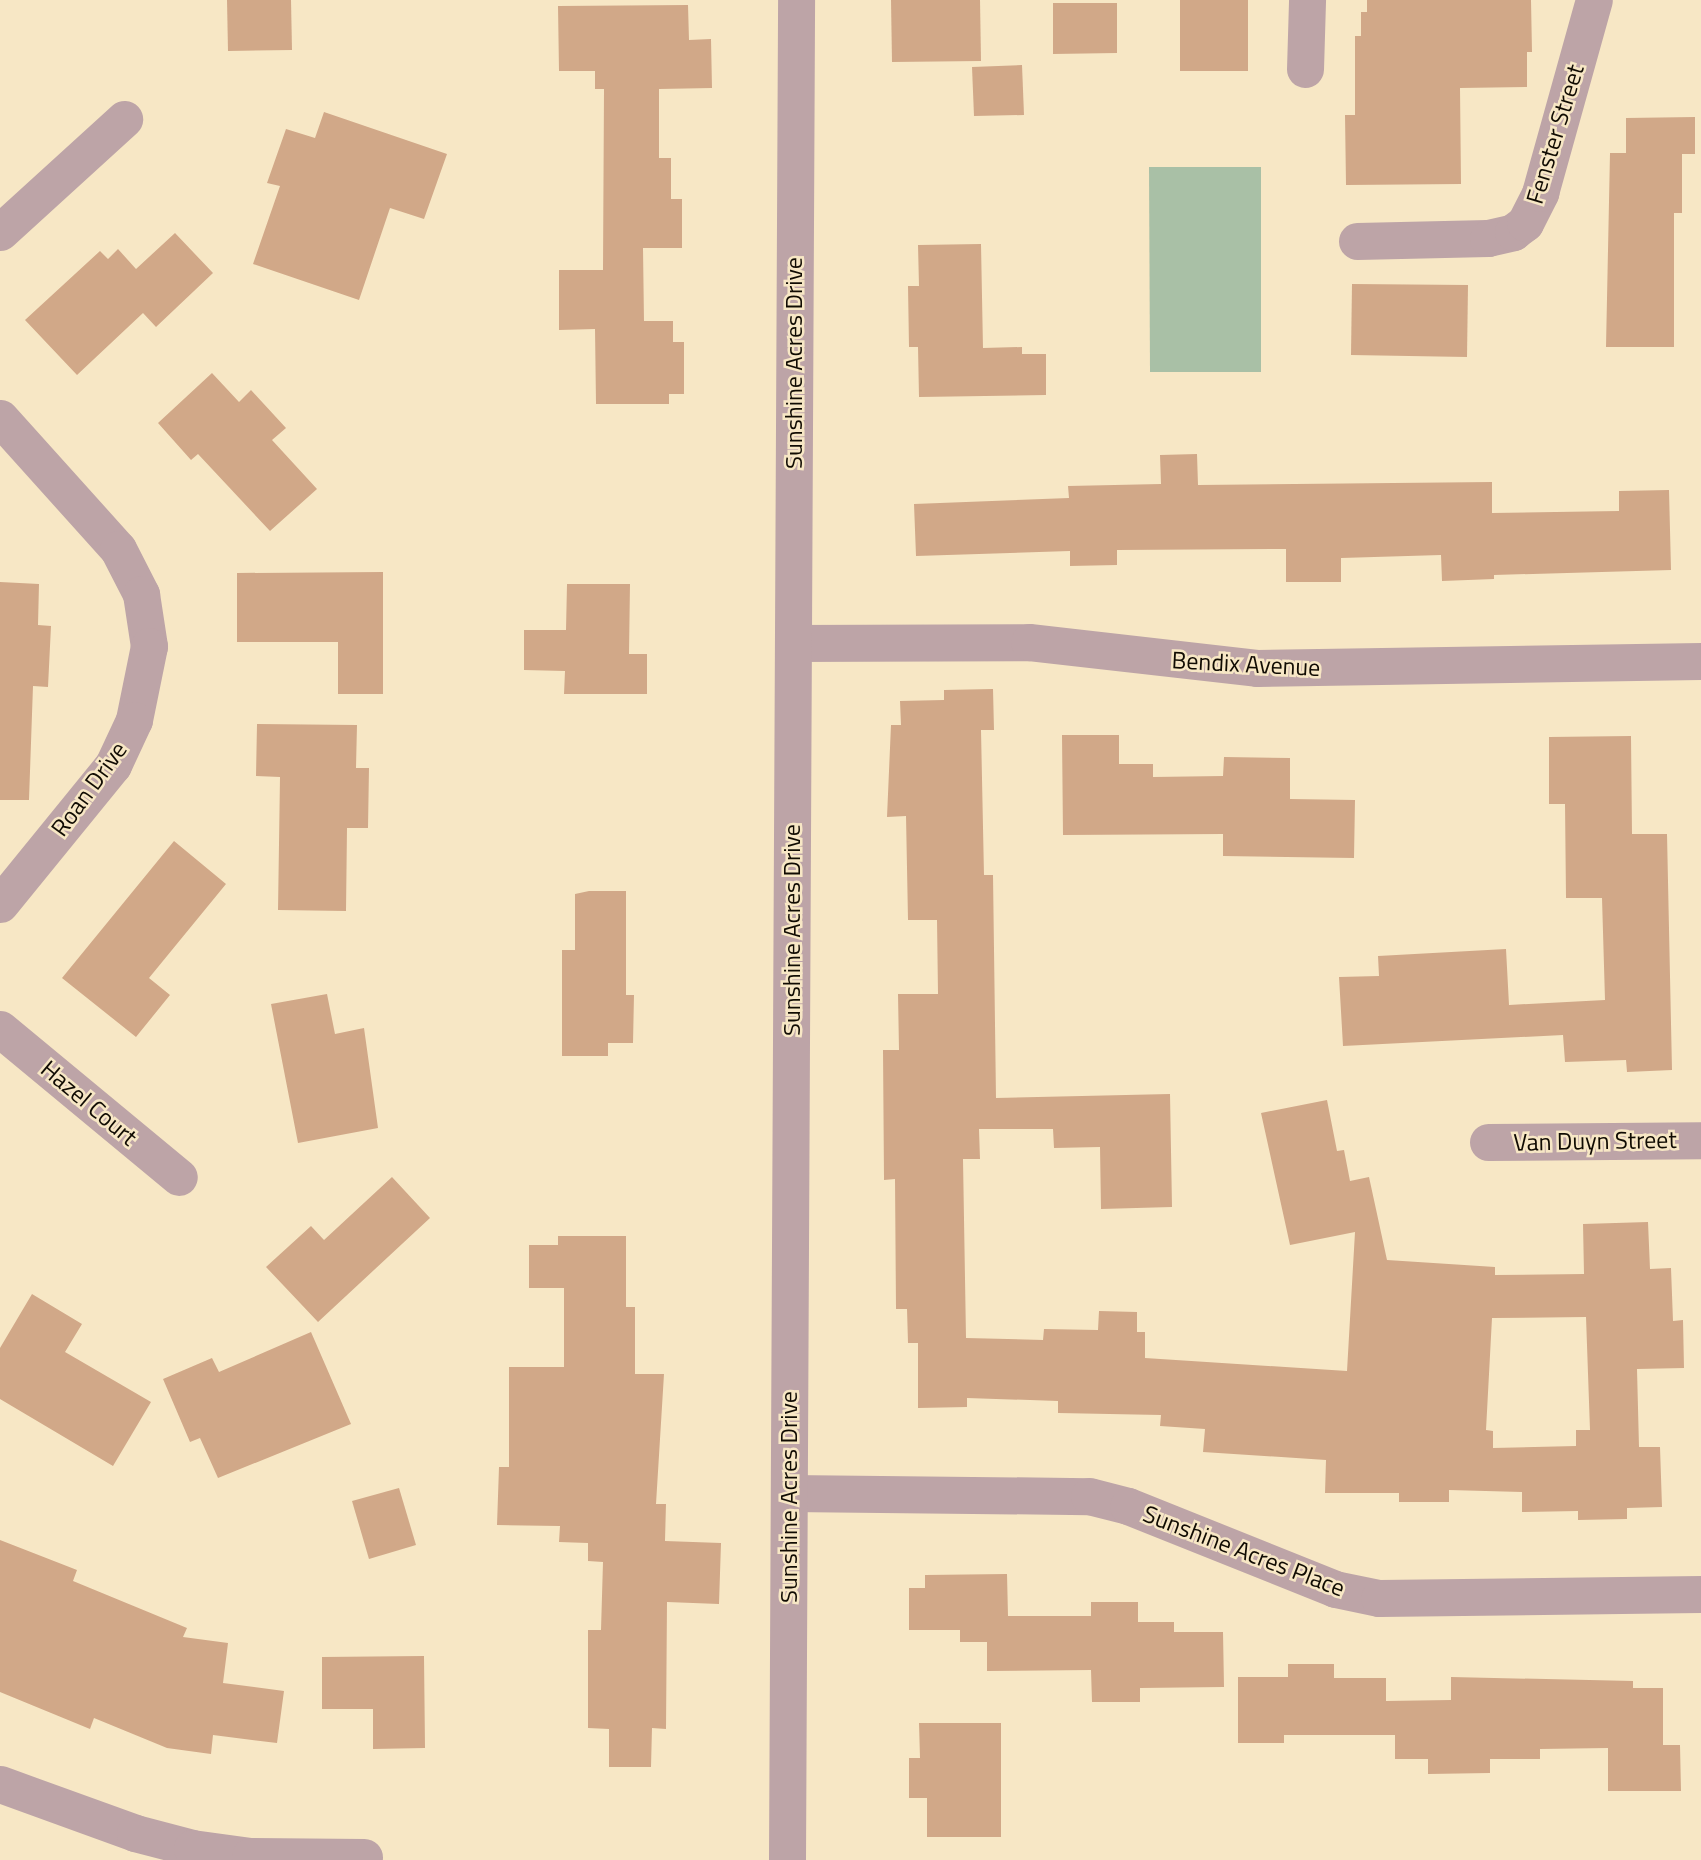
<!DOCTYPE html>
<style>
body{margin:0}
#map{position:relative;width:1701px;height:1860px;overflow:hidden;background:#f7e7c5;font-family:"Titillium Web",sans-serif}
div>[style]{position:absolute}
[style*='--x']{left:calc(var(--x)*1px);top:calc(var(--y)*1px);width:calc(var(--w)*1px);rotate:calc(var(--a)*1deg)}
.green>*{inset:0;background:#a9c0a6}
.building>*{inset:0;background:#d1a888}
.street>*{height:37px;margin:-18.5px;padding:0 18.5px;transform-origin:18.5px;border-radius:18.5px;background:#bda4a7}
span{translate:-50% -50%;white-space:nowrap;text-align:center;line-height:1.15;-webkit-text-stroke:5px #f7e7c5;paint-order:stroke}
.street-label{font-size:24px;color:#100b02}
</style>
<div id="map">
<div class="green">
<i style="clip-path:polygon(1149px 167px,1261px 167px,1261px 372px,1150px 372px)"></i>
</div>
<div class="building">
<i style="clip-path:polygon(227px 0,291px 0,292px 50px,228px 51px)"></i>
<i style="clip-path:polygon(891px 0,980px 0,981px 61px,892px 62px)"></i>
<i style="clip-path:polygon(1180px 0,1248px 0,1248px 71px,1180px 71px)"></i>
<i style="clip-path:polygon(1367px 0,1531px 0,1532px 52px,1527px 52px,1527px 87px,1460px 88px,1461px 184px,1346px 185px,1345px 115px,1355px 115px,1355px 36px,1361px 36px,1361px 12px,1367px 12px)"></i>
<i style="clip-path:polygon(1053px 3px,1117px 3px,1117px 53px,1053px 54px)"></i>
<i style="clip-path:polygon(688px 5px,689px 40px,711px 39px,712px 88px,659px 89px,659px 158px,671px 158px,671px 199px,682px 199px,682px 248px,643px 248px,644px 321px,673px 321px,673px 342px,684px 342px,684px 394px,669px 394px,669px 404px,596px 404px,595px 329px,559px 330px,559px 270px,603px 270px,604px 89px,595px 89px,595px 71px,559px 71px,558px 6px)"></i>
<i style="clip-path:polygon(1022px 65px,1024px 115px,974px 116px,972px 67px)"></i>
<i style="clip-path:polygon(324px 112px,447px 154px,424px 219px,390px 208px,359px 300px,253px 264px,280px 186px,267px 183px,286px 129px,315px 138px)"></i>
<i style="clip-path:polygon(1695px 117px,1695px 154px,1682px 154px,1682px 213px,1674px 213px,1674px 347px,1606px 347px,1610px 153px,1626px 153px,1626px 118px)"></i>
<i style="clip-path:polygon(175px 233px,213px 273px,156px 327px,143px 313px,77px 375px,25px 320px,100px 251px,108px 259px,118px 249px,136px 269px)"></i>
<i style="clip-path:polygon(981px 244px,983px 348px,1022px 347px,1022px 354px,1046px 354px,1046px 395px,919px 397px,918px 347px,909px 347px,908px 286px,919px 286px,918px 245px)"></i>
<i style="clip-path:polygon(1352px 284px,1468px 285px,1467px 357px,1351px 355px)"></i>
<i style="clip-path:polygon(212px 373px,239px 402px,251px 390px,286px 428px,272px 440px,317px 489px,270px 531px,198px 454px,191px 460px,158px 423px)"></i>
<i style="clip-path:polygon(1197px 454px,1198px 485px,1492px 482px,1492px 513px,1619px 511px,1619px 491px,1669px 490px,1671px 570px,1494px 575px,1494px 579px,1442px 581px,1441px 555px,1341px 558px,1341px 582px,1286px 582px,1286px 549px,1117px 550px,1117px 565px,1070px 566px,1070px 551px,916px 556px,914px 504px,1069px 498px,1068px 486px,1161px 484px,1160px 455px)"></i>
<i style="clip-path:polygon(383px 572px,383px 694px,338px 694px,338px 642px,237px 642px,237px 573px)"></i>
<i style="clip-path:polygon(0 582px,39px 584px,38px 625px,51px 626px,48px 687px,33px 686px,29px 800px,0 800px)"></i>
<i style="clip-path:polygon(567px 584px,630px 584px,629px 654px,647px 654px,647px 694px,564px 694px,565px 671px,524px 670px,524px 630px,566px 630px)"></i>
<i style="clip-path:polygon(evenodd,993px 689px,994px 730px,981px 730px,984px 875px,993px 875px,996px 1098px,1170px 1094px,1172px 1207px,1101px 1209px,1100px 1147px,1054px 1148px,1053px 1129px,979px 1129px,980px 1159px,963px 1159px,966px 1338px,1043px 1340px,1044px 1329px,1098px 1330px,1099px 1311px,1137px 1312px,1137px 1332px,1145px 1332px,1145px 1358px,1347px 1371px,1355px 1232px,1290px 1245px,1261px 1113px,1327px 1100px,1337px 1151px,1344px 1150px,1350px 1181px,1369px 1177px,1387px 1260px,1495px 1267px,1495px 1275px,1584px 1274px,1583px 1224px,1648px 1222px,1650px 1269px,1671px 1268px,1673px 1321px,1683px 1320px,1684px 1368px,1637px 1369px,1639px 1447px,1660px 1447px,1662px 1507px,1627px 1508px,1627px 1519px,1578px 1520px,1578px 1511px,1522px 1512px,1522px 1492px,1449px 1490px,1449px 1502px,1399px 1502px,1399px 1493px,1325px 1493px,1326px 1460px,1203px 1452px,1205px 1429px,1160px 1426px,1161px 1415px,1058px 1413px,1058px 1401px,967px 1398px,967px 1407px,918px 1408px,918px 1343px,908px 1343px,907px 1309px,896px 1309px,895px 1179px,884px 1180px,883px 1050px,899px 1050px,898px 994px,938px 994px,937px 920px,908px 920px,906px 816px,887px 817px,891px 725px,901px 725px,900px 701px,944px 700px,944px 690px,993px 689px,1586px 1317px,1590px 1430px,1576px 1430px,1576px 1446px,1493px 1448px,1493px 1431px,1486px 1430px,1492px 1318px,1586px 1317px)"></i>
<i style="clip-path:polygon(257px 724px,357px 725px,356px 768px,369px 768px,368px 828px,347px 828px,346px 911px,278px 910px,280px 777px,256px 776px)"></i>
<i style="clip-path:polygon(1062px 735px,1119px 735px,1119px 764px,1153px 764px,1153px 777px,1223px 776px,1224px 757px,1290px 758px,1290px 799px,1355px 800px,1354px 858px,1223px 856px,1223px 834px,1063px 835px)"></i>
<i style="clip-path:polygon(1631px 736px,1632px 834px,1667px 834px,1672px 1070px,1627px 1072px,1626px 1060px,1565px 1062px,1563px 1035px,1343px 1046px,1339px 977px,1379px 976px,1378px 956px,1506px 949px,1509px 1005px,1605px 1000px,1602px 898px,1566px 898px,1565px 804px,1549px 804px,1549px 737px)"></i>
<i style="clip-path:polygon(174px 841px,226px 884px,149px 978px,170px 995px,136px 1037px,62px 978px)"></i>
<i style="clip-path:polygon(589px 891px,626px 891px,626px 995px,634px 995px,633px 1043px,608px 1043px,608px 1056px,562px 1056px,562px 950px,575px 950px,575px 894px)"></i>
<i style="clip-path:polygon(327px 994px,335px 1034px,364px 1028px,378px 1128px,298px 1143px,271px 1004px)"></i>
<i style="clip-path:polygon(392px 1177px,430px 1218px,318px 1322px,266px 1267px,311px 1226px,324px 1240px)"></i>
<i style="clip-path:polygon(558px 1236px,626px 1236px,626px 1307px,635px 1307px,635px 1374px,664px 1374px,656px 1504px,666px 1504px,665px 1541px,721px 1543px,719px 1604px,667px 1602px,666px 1729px,652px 1728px,651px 1767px,609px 1767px,609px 1729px,588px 1728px,588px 1630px,601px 1630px,603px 1562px,588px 1561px,588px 1543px,559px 1542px,560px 1526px,497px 1525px,499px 1467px,509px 1467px,509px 1367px,564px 1367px,564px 1288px,529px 1288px,529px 1245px,558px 1245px)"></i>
<i style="clip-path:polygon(32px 1294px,82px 1324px,65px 1352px,151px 1402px,113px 1466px,0 1399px,0 1348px)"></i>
<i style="clip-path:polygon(311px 1332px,351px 1424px,218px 1478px,200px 1438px,190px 1442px,163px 1379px,212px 1358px,219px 1372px)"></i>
<i style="clip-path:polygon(399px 1488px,416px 1545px,369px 1559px,352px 1501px)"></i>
<i style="clip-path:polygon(0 1540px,77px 1570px,73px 1581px,187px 1628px,183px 1637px,228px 1643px,223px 1683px,284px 1691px,277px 1743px,213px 1735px,211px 1754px,167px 1748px,94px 1718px,90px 1729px,0 1692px)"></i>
<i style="clip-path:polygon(1007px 1574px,1008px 1616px,1091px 1616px,1091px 1602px,1138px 1602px,1138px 1622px,1174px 1622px,1174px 1632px,1223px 1632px,1224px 1687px,1140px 1688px,1140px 1702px,1092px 1702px,1091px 1670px,987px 1671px,987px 1642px,960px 1642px,960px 1630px,909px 1630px,909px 1588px,925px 1588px,925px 1575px)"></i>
<i style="clip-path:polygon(424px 1656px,425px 1748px,373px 1749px,373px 1709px,322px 1709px,322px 1657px)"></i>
<i style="clip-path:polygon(1288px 1664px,1334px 1664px,1334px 1678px,1386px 1678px,1386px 1701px,1451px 1700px,1451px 1677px,1633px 1681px,1633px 1688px,1663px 1688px,1663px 1745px,1680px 1745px,1681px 1791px,1608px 1791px,1608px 1748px,1540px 1749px,1540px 1759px,1490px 1759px,1490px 1773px,1428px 1774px,1428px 1759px,1395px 1759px,1395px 1735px,1284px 1735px,1284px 1743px,1238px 1743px,1238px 1677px,1288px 1677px)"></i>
<i style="clip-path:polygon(919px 1723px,1001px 1723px,1001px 1837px,927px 1837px,927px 1798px,909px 1798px,909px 1758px,920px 1758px)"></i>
</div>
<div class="street">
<i style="--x:1305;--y:69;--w:69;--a:-88.3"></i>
<i style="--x:0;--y:232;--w:168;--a:-42.3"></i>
<i style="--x:1357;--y:241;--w:131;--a:-1.3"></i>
<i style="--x:1488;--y:238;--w:26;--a:-13"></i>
<i style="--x:1513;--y:232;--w:15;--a:-37"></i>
<i style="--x:1525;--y:223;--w:34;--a:-63"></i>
<i style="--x:1540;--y:193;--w:200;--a:-74.4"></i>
<i style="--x:0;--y:418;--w:176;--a:48"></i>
<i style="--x:118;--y:549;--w:51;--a:62.9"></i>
<i style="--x:141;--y:594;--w:53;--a:81.3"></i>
<i style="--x:149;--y:646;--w:76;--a:101.5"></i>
<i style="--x:134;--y:720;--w:50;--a:115"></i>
<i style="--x:113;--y:765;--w:179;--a:129.1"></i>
<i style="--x:793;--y:643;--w:236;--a:-0.2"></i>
<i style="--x:1029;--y:642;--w:229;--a:6.5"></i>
<i style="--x:1257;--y:668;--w:444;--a:-0.9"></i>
<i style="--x:0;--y:1029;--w:232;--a:39.6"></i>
<i style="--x:1488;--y:1142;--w:213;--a:-0.5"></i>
<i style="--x:789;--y:1493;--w:300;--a:0.6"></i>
<i style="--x:1089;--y:1496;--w:40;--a:14.4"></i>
<i style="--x:1128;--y:1506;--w:223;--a:21.8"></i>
<i style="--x:1335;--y:1589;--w:45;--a:11.6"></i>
<i style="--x:1379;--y:1598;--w:322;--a:-0.7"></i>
<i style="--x:0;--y:1784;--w:144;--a:19.9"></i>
<i style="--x:135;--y:1833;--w:59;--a:14.7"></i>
<i style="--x:192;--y:1848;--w:59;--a:7.9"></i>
<i style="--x:250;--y:1856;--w:114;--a:0.5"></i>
<i style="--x:787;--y:1860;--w:1860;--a:-89.72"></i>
</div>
<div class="street-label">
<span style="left:1555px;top:134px;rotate:-73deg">Fenster Street</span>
<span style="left:794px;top:363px;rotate:-90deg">Sunshine Acres Drive</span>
<span style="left:1246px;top:664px;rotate:3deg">Bendix Avenue</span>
<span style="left:89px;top:789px;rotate:-54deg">Roan Drive</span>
<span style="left:792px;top:930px;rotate:-90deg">Sunshine Acres Drive</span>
<span style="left:89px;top:1103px;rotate:40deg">Hazel Court</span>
<span style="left:1595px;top:1141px;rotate:-1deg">Van Duyn Street</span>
<span style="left:789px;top:1497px;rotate:-90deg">Sunshine Acres Drive</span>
<span style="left:1244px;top:1551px;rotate:21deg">Sunshine Acres Place</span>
</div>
</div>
